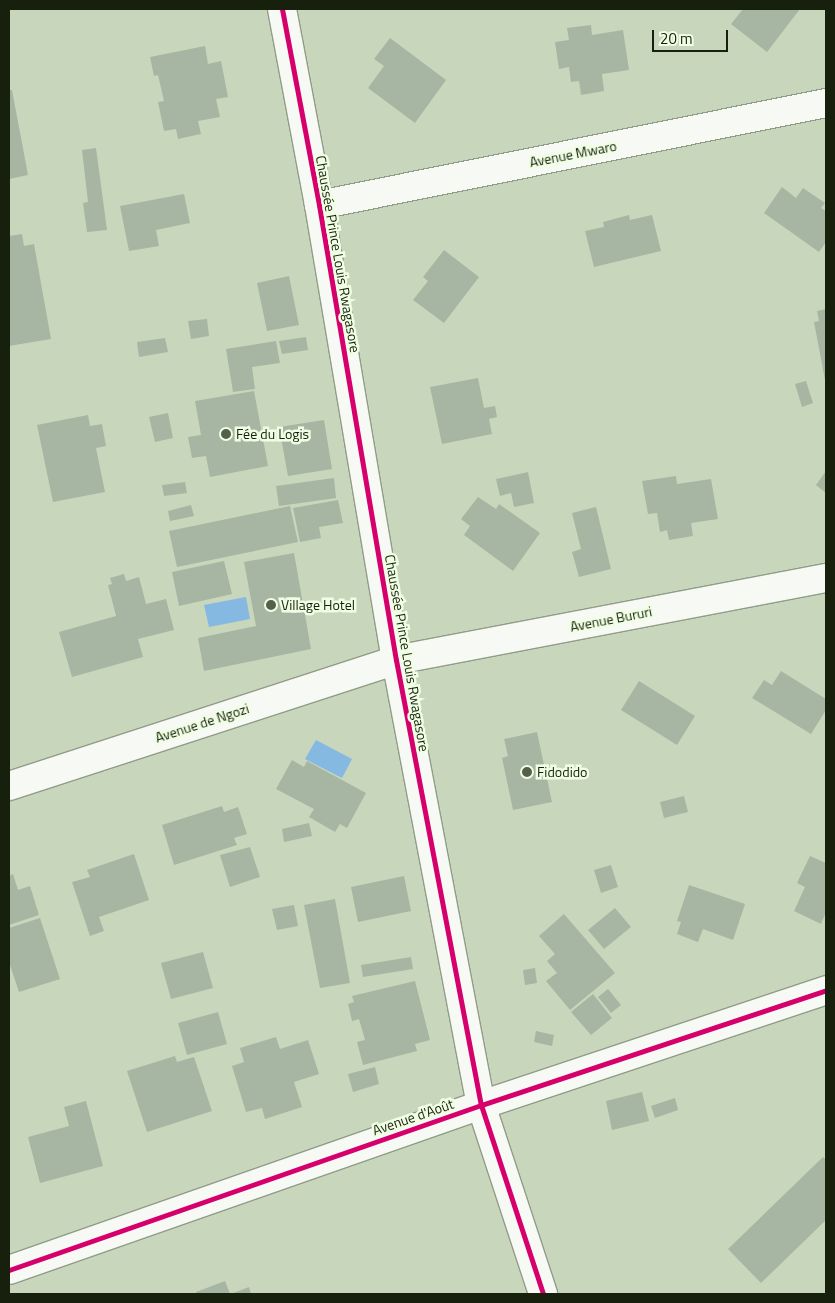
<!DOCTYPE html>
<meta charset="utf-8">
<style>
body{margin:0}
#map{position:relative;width:835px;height:1303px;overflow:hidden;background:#c8d6bb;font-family:"Titillium Web",sans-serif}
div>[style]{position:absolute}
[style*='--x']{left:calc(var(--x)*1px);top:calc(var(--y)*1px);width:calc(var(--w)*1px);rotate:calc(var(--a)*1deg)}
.water>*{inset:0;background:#85b9e2}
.building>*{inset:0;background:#a7b6a3}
.roads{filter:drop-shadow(1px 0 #919c87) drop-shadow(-1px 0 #919c87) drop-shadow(0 1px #919c87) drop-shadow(0 -1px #919c87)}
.minor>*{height:28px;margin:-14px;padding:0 14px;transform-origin:14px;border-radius:14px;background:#f7f9f5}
.cycleway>*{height:5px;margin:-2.5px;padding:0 2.5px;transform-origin:2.5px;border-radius:2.5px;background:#d6006c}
.dots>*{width:14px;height:14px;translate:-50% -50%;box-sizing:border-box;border:2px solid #f0fee4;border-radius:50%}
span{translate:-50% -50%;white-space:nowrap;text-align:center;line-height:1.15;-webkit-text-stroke:5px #f0fee4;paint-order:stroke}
.street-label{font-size:14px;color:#16200d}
.poi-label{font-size:14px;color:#16200d}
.left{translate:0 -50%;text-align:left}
.frame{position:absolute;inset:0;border:10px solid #16200d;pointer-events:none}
.scale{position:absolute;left:652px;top:30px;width:76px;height:22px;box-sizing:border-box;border:2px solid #16200d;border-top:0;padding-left:6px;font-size:15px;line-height:18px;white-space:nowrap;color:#16200d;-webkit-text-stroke:4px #f0fee4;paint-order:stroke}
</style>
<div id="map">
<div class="water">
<i style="clip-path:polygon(246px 597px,250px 619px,209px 627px,204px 605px)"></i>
<i style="clip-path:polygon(316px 740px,352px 759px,342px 778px,305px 759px)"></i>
</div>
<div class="building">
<i style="clip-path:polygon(743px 9px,800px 9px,767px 52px,731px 24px)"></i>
<i style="clip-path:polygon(591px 25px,592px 35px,623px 30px,629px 70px,602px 74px,604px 91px,581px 95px,579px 81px,571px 82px,569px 67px,559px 69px,555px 42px,569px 40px,567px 28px)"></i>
<i style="clip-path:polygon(390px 38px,446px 80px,415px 123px,368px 88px,384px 66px,374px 59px)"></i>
<i style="clip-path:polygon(205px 46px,208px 64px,221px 61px,228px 97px,216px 99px,220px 117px,198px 121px,201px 134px,178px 139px,176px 129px,164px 131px,158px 102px,164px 101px,158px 75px,154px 76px,150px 57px)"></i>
<i style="clip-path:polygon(9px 90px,12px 90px,28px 175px,9px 179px)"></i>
<i style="clip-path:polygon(96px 148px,107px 230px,87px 232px,83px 203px,88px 202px,82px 150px)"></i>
<i style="clip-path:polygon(782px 187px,796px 198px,803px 188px,825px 203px,821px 208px,826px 211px,826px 242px,819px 252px,764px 213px)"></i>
<i style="clip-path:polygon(184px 194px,190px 223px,156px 230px,159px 246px,129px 251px,120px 206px)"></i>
<i style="clip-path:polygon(629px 215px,630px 220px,652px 215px,661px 251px,594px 267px,585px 231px,604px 227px,603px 222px)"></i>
<i style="clip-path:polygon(22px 234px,24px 246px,34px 244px,51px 339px,9px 346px,9px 236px)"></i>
<i style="clip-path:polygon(444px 250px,479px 277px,444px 323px,413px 300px,428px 281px,423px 277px)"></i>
<i style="clip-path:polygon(289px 276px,299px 325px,267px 331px,257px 283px)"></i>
<i style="clip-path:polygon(826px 309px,826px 380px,825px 380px,814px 322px,819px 321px,817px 311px)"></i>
<i style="clip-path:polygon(207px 319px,209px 336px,191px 339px,188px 321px)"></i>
<i style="clip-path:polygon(306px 337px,308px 350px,282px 354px,279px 341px)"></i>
<i style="clip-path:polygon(165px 338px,168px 352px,139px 357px,137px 342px)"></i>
<i style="clip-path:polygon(276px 341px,280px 363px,252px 367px,255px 389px,233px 392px,226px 349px)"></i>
<i style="clip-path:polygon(478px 378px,484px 408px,495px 406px,497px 417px,489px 419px,492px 434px,442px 444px,430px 387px)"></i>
<i style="clip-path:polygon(806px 381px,813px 403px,802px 407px,795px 384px)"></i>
<i style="clip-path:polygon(254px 391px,268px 466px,210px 477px,206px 456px,192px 458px,188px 437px,201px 435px,195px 401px)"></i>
<i style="clip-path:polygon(168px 413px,173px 438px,155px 442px,149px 417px)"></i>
<i style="clip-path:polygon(88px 415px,90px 426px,102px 424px,106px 446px,96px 448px,105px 492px,53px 502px,37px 425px)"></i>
<i style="clip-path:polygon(324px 420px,332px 469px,288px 476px,279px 427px)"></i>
<i style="clip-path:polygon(826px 471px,826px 493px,816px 485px)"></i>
<i style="clip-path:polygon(528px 472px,534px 503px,514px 507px,511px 493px,500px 496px,496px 479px)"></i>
<i style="clip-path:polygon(676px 476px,677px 484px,711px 479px,718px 519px,691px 523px,693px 536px,669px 540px,667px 530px,660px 532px,657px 513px,648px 514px,642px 481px)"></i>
<i style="clip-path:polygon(334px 478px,336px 498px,279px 506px,276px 486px)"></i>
<i style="clip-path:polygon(185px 482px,187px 493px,164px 496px,162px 485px)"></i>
<i style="clip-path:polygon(478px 497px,496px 509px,499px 504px,540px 533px,513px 571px,464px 535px,470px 526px,461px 519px)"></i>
<i style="clip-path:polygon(338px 500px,343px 523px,319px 527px,321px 538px,300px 542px,293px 508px)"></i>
<i style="clip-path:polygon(191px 505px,194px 516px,170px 521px,168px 511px)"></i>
<i style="clip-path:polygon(290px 506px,298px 542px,177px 567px,169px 531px)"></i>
<i style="clip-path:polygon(596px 507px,611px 569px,579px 577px,572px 552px,581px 549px,572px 513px)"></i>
<i style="clip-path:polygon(294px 553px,311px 649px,204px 671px,198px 638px,256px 626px,244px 562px)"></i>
<i style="clip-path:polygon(224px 561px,232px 594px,179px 606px,172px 572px)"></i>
<i style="clip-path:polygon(124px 574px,126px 581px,139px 577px,146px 604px,166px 599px,174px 630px,138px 639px,143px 657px,72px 677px,59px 632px,116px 616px,108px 585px,112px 584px,110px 578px)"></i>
<i style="clip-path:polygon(781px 671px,826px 699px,826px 710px,811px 734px,752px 698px,764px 680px,772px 685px)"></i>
<i style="clip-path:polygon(639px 681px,695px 716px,677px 745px,621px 710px)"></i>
<i style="clip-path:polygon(537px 732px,552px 802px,513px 810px,502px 758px,508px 756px,504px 739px)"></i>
<i style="clip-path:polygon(292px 760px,304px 767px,307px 761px,366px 793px,347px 828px,340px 824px,335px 832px,309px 817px,314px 809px,276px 789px)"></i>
<i style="clip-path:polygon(684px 796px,688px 812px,664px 818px,660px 802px)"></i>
<i style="clip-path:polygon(222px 806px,224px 812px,238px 807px,247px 834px,234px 838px,237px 845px,174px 865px,162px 825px)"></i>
<i style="clip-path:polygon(309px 823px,312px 836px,284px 842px,282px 829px)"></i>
<i style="clip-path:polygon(250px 847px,260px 877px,230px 887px,220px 855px)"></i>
<i style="clip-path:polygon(134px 854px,149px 900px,99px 917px,104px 931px,90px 936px,72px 882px,90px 877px,87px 870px)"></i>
<i style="clip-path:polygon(810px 856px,826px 863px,826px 912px,821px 924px,794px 911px,805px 887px,797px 883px)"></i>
<i style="clip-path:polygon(611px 865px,618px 887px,601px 893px,594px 870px)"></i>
<i style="clip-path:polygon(13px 874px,18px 890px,30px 886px,39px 915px,9px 925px,9px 876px)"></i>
<i style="clip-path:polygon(404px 876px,411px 911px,358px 922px,351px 887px)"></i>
<i style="clip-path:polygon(689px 885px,745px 904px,733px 940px,703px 929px,698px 942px,677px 934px,681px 922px,677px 921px)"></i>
<i style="clip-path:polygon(335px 899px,350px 983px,320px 988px,304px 905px)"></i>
<i style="clip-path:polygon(294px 905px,298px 926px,277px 930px,272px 909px)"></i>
<i style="clip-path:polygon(615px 908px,631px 927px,604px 949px,588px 930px)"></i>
<i style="clip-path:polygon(564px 914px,615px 973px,570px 1010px,546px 981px,557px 973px,547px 961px,555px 954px,539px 936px)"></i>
<i style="clip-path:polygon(40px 918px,60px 979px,19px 992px,9px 962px,9px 928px)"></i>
<i style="clip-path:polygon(203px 952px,213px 988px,171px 999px,161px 963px)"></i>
<i style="clip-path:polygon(411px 957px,413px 969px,363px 977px,361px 965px)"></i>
<i style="clip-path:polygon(535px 968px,537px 983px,525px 985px,523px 970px)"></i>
<i style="clip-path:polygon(415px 981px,430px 1040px,415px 1044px,417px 1051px,363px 1065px,357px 1042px,365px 1040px,359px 1019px,352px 1021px,348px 1004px,354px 1002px,352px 996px)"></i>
<i style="clip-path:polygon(608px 989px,621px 1005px,611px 1013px,598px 997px)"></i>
<i style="clip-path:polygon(593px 994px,612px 1018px,591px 1035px,571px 1012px)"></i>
<i style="clip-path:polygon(218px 1012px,227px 1044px,187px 1055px,178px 1023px)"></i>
<i style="clip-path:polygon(536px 1031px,554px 1035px,552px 1046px,534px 1042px)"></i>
<i style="clip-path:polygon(276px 1037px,280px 1049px,308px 1040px,319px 1074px,294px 1082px,302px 1107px,265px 1119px,262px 1108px,246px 1112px,232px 1066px,244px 1062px,240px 1048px)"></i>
<i style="clip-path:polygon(175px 1056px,177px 1062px,194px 1057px,212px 1111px,147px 1132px,127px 1071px)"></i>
<i style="clip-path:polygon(375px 1067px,379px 1084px,353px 1092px,348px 1074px)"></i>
<i style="clip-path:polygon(642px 1092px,649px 1121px,612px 1130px,606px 1101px)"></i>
<i style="clip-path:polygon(675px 1098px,678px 1110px,655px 1118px,651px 1106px)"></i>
<i style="clip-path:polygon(86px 1101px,103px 1166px,40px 1183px,28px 1137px,69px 1126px,64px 1107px)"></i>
<i style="clip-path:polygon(823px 1157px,826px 1160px,826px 1220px,761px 1283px,728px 1249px)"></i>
<i style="clip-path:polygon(225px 1281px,230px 1294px,197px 1294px,196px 1292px)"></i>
<i style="clip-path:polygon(249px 1287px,251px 1294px,231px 1294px)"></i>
</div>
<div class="roads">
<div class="minor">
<i style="--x:282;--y:9;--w:199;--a:79.3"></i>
<i style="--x:319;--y:205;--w:461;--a:80.4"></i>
<i style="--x:396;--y:660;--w:453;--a:79.2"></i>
<i style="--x:481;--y:1105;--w:199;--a:71.8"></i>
<i style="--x:319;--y:205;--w:517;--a:-11.38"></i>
<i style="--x:9;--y:786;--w:407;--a:-18"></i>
<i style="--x:396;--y:660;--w:438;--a:-10.8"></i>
<i style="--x:9;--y:1270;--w:500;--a:-19.27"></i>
<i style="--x:481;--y:1105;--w:364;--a:-18.4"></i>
</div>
</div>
<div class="cycleway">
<i style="--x:282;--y:9;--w:199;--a:79.3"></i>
<i style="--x:319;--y:205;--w:461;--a:80.4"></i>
<i style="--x:396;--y:660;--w:453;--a:79.2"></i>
<i style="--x:481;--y:1105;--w:199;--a:71.8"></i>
<i style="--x:9;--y:1270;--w:500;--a:-19.27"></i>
<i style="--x:481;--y:1105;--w:364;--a:-18.4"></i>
</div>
<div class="dots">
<i style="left:226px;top:434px;background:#54604a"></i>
<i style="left:271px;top:605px;background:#54604a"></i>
<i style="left:527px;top:772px;background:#54604a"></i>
</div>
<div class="street-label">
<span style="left:573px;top:154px;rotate:-11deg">Avenue Mwaro</span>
<span style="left:338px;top:254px;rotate:80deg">Chaussée Prince Louis Rwagasore</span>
<span style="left:611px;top:619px;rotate:-11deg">Avenue Bururi</span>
<span style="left:407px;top:653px;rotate:80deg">Chaussée Prince Louis Rwagasore</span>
<span style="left:202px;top:723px;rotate:-18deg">Avenue de Ngozi</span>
<span style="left:413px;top:1117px;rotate:-19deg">Avenue d'Août</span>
</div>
<div class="poi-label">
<span class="left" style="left:236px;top:434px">Fée du Logis</span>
<span class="left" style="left:281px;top:605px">Village Hotel</span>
<span class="left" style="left:537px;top:772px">Fidodido</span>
</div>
<div class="frame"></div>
<div class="scale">20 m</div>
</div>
